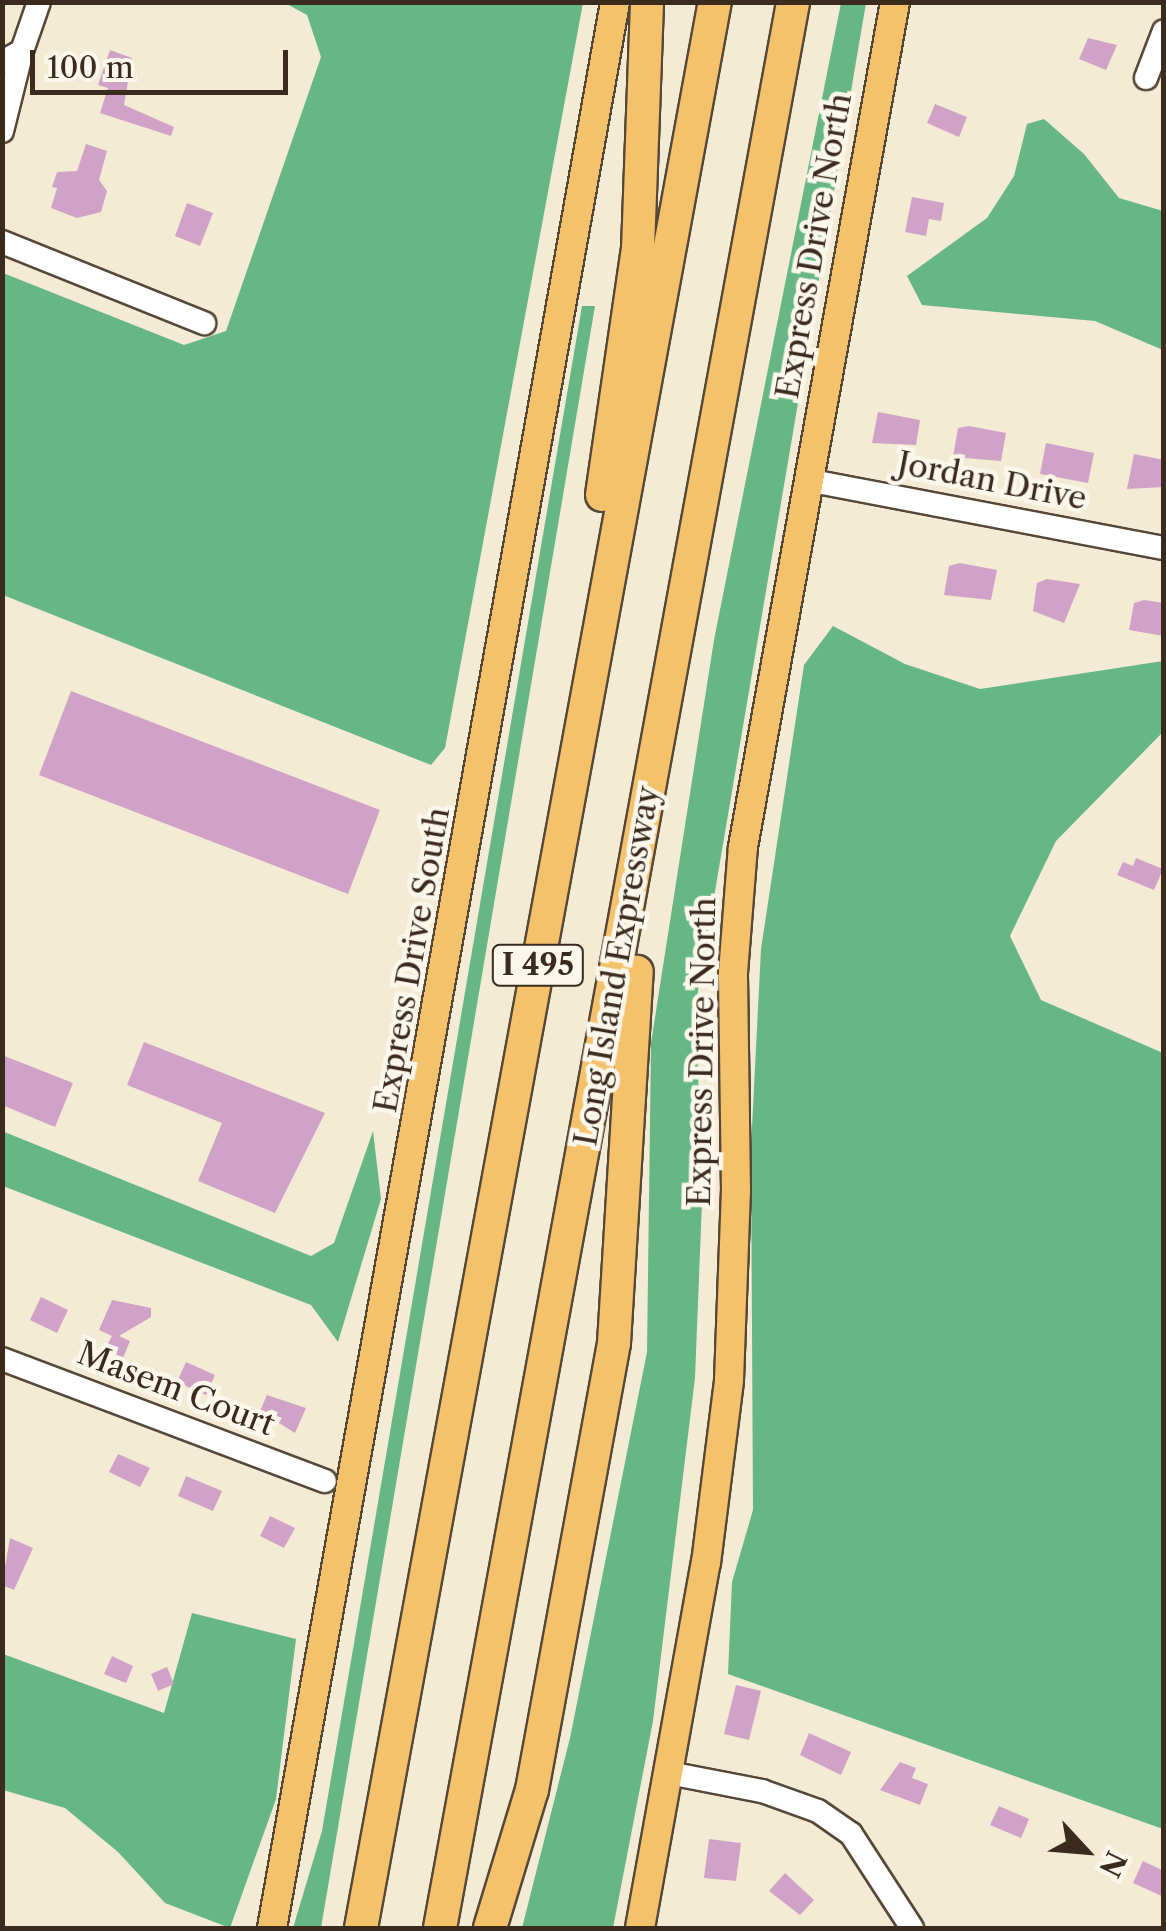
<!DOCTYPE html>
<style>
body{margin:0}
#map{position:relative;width:1166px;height:1931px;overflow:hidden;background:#f4ebd4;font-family:"Libre Caslon Text",serif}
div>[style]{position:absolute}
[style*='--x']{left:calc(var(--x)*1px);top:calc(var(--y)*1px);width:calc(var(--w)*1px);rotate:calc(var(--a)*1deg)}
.forest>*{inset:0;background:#66b783}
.building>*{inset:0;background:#d0a2c7}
.roads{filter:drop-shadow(2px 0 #574739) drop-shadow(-2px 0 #574739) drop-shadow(0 2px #574739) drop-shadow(0 -2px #574739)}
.minor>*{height:22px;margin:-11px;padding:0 11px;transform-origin:11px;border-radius:11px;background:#fff}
.major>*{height:28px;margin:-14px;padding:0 14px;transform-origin:14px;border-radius:14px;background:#f3c26a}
.highway>*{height:32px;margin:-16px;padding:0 16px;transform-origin:16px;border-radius:16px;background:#f3c26a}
span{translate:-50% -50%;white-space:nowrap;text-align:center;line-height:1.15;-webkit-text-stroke:9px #fbf7ec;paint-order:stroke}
.shield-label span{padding:2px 8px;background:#fbf7ec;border:2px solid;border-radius:8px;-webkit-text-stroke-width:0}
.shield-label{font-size:30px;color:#3b2a1e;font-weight:700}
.street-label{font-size:32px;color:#3b2a1e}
.frame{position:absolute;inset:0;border:5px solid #3b2a1e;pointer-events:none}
.north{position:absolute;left:1036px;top:1801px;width:100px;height:100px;-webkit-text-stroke:8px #fbf7ec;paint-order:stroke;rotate:116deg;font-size:28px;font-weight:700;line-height:40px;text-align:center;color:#3b2a1e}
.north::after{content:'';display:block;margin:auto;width:35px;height:45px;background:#3b2a1e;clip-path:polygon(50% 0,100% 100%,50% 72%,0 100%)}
.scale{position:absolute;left:30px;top:50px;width:258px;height:45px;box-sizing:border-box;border:5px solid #3b2a1e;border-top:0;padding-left:12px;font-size:30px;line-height:35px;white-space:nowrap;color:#3b2a1e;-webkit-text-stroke:8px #fbf7ec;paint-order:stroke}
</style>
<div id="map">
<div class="forest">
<i style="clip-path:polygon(285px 3px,583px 3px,445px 748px,431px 765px,3px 595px,3px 273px,184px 345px,226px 331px,321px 57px,307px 15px)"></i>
<i style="clip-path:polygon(841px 3px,866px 3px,696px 1003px,702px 1202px,695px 1378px,653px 1721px,613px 1928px,522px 1928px,570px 1738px,647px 1352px,651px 1043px,714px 640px)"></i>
<i style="clip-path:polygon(1044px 119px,1084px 154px,1119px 198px,1163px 211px,1163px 350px,1095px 321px,922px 305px,907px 276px,987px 218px,1014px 176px,1027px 124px)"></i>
<i style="clip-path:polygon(582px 306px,595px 306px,321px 1928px,293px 1928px,322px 1831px)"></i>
<i style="clip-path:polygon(833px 626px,905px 664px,980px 689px,1163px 661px,1163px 732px,1056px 841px,1010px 936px,1041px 1000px,1163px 1053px,1163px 1829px,728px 1674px,732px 1582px,753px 1510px,751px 1147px,761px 949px,804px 665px)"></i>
<i style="clip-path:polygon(2px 1131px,311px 1256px,334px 1243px,373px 1131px,381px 1199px,338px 1342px,311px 1305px,3px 1186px)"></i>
<i style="clip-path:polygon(192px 1613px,296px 1639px,276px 1799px,230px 1928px,165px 1903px,118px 1852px,65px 1808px,3px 1790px,3px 1654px,164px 1713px)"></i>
</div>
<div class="building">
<i style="clip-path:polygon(1088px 38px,1117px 45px,1106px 70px,1079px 59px)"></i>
<i style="clip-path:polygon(110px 50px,132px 58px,124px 105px,174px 127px,171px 136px,100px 113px,108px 88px,98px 85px)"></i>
<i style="clip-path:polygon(935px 104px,967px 117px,959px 137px,927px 123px)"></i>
<i style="clip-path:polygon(86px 144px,107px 151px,99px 180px,107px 191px,101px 212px,77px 218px,51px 208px,57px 188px,52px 187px,57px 172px,77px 171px)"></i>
<i style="clip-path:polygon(912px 197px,944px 203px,941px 221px,929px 219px,926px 236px,905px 232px)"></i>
<i style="clip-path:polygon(187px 203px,213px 213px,200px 246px,175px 236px)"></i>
<i style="clip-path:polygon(878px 412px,920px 420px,916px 445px,872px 443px)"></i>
<i style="clip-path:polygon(969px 426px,1006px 433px,1001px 461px,953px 457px,958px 428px)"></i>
<i style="clip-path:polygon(1046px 443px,1094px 453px,1088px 483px,1040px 474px)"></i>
<i style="clip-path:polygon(1134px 454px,1164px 460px,1164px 487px,1127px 489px)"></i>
<i style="clip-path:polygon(960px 563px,997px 570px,991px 600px,944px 595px,949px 566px)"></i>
<i style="clip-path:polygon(1047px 579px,1080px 584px,1064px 623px,1033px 611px,1037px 583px)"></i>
<i style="clip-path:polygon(1144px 600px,1164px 603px,1164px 636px,1129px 630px,1134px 603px)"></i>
<i style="clip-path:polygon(71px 691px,380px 810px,348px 894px,39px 775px)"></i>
<i style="clip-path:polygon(1136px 858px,1163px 869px,1154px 890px,1117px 875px,1123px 862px,1133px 866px)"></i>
<i style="clip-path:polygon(144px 1042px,325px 1113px,275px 1213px,198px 1181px,222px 1123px,127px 1085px)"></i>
<i style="clip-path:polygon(2px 1055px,73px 1083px,55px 1127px,2px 1105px)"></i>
<i style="clip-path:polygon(41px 1297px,68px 1310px,57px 1333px,30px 1320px)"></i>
<i style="clip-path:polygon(112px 1300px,151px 1308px,151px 1317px,119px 1336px,130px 1341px,123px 1358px,105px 1349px,112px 1336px,99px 1330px)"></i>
<i style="clip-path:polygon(186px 1362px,215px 1375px,206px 1395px,177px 1382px)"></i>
<i style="clip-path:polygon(267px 1395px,306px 1408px,295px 1433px,260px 1411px)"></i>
<i style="clip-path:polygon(118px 1454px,150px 1468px,140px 1487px,109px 1472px)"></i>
<i style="clip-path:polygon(186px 1476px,222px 1491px,213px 1511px,178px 1496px)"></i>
<i style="clip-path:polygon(270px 1516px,295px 1528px,284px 1548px,260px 1536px)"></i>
<i style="clip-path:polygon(10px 1538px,33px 1548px,14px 1590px,2px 1585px)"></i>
<i style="clip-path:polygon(112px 1656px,133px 1666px,126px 1683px,104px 1674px)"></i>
<i style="clip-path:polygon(167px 1667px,174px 1684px,158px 1691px,151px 1674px)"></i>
<i style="clip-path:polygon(736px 1685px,761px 1691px,749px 1740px,724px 1734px)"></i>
<i style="clip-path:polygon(809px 1733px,851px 1752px,841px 1775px,800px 1755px)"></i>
<i style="clip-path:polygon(900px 1762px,916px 1768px,912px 1778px,928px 1784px,920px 1805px,880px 1790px)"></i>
<i style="clip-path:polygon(999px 1806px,1029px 1819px,1021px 1838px,990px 1825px)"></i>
<i style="clip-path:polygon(709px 1839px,741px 1843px,736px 1881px,704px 1878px)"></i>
<i style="clip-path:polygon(1143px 1861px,1164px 1871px,1164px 1897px,1133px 1883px)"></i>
<i style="clip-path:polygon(785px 1873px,814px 1900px,800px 1915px,769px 1891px)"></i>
</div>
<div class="roads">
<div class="minor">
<i style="--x:2;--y:62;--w:23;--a:-29"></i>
<i style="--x:22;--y:51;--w:52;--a:-70.9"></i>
<i style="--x:1146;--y:78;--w:50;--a:-69"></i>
<i style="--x:2;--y:131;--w:82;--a:-76"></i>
<i style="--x:2;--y:242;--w:218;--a:21.9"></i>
<i style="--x:807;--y:480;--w:363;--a:10.8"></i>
<i style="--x:2;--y:1359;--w:345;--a:20.7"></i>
<i style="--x:669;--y:1773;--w:95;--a:11"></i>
<i style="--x:762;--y:1791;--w:59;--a:19.7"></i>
<i style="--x:818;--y:1811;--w:40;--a:34.9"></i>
<i style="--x:851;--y:1834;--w:112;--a:57"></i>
</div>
<div class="major">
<i style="--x:272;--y:1928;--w:1956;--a:-79.9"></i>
<i style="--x:640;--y:1928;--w:371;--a:-79.8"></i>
<i style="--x:706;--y:1563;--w:184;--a:-82.8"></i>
<i style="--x:729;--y:1380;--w:189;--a:-87.9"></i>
<i style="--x:736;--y:1191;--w:218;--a:-90.8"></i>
<i style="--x:733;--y:973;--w:126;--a:-85.5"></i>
<i style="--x:743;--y:847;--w:859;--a:-79.8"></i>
</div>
<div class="highway">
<i style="--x:602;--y:495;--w:249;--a:-81.7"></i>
<i style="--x:638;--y:249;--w:247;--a:-87.9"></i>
<i style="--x:361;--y:1928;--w:1958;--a:-79.59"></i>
<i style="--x:440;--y:1928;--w:1958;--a:-79.61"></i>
<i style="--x:490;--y:1928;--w:144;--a:-73.1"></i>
<i style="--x:532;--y:1790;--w:454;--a:-79.6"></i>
<i style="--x:614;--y:1343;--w:372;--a:-86.5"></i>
</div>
</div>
<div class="shield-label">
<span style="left:538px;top:965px">I 495</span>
</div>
<div class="street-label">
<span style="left:814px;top:246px;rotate:-80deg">Express Drive North</span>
<span style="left:992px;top:481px;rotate:11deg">Jordan Drive</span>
<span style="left:412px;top:960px;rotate:-80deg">Express Drive South</span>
<span style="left:617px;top:966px;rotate:-80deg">Long Island Expressway</span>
<span style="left:702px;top:1052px;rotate:-89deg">Express Drive North</span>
<span style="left:176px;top:1389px;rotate:21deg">Masem Court</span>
</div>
<div class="frame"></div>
<div class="north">N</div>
<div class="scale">100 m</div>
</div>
